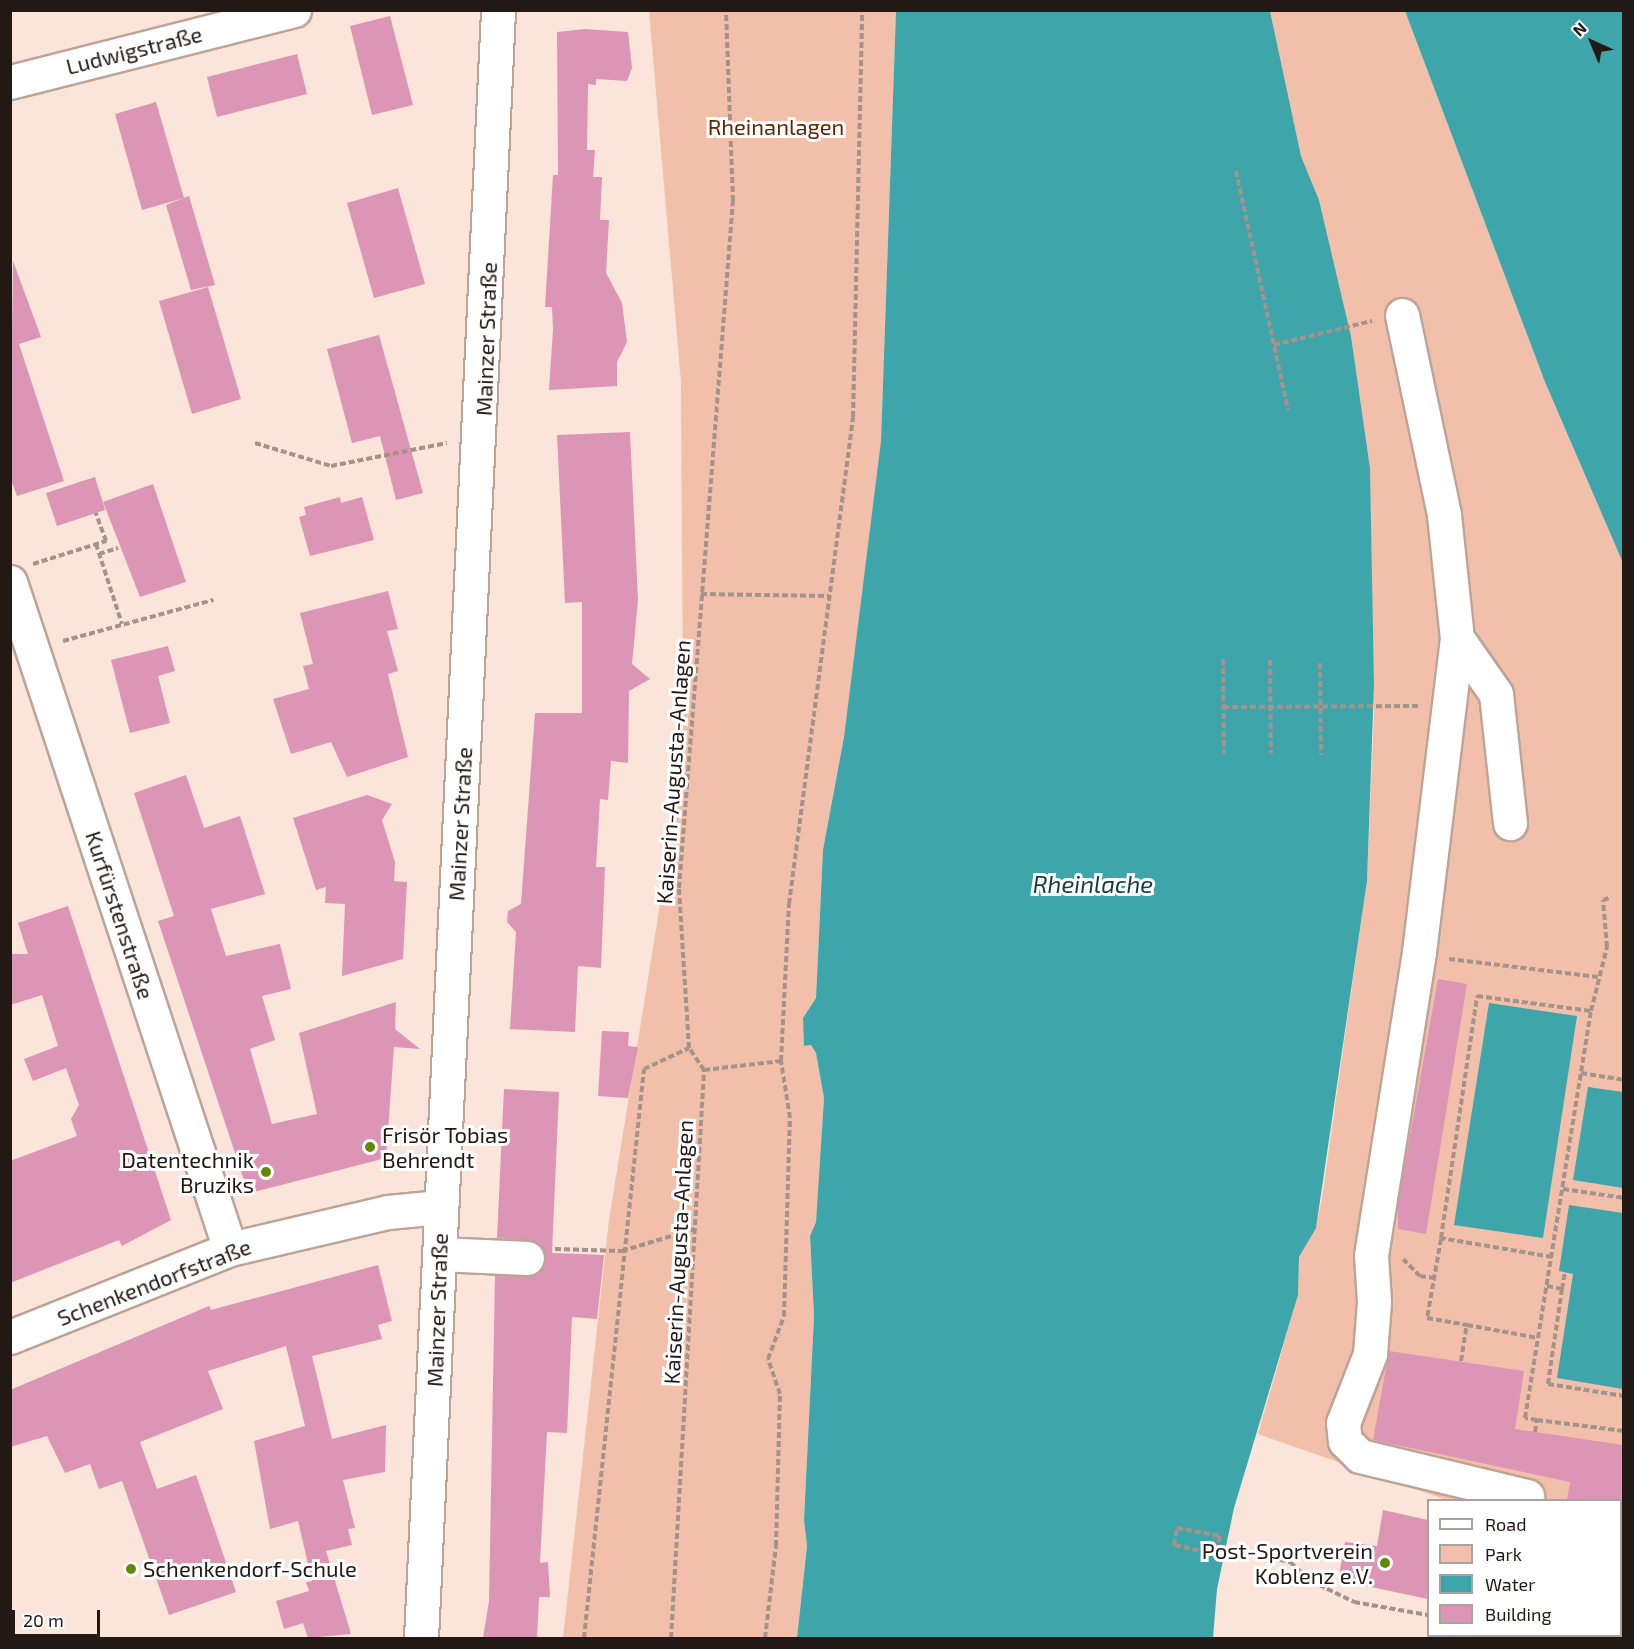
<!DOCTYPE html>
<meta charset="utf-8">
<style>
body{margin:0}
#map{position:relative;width:1634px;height:1649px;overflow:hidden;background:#fbe4da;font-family:"Exo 2",sans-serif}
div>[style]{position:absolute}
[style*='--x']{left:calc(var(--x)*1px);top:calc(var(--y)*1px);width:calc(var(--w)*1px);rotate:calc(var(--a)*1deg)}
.green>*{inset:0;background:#f2c0aa}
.water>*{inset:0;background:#3ea5aa}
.building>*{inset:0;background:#dc95b5}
.path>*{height:4px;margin-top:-2px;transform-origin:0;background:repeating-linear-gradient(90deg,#a5938b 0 6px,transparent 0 9px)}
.roads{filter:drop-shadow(2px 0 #bea397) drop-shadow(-2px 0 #bea397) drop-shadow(0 2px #bea397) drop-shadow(0 -2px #bea397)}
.minor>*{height:33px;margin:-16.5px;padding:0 16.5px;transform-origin:16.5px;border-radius:16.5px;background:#fff}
.dots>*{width:16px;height:16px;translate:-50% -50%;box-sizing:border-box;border:3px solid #fff;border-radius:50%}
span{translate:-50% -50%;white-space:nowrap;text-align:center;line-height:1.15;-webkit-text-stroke:6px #fff;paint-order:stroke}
.street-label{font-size:22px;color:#221814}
.park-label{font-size:22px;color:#622500}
.poi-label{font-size:22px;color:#221814}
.left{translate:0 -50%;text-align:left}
.right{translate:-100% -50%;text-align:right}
.water-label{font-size:24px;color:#0f3e41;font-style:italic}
.frame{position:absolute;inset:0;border:12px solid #221814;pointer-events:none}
.legend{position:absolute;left:1427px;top:1499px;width:195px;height:138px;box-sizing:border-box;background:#fff;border:2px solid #a7a3a1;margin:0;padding:8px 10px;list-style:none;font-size:18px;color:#221814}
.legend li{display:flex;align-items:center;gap:12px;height:30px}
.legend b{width:30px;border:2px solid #a7a3a1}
.north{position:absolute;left:1562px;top:12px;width:60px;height:60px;-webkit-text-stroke:4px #fff;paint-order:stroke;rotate:316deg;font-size:16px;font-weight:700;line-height:24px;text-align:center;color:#221814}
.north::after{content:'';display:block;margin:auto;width:21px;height:27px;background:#221814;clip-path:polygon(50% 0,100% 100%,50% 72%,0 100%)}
.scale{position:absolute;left:12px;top:1610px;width:88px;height:27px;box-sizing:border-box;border:3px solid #221814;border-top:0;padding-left:8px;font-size:18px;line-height:21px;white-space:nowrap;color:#221814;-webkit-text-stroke:4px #fff;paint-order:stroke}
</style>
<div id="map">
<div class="green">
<i style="clip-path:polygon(649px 11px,896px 11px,881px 442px,844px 737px,823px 850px,816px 998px,803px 1018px,805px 1046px,811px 1045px,816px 1053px,824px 1098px,816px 1222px,810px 1236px,814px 1316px,804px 1520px,807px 1545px,797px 1638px,563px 1638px,609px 1220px,672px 830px,683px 704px,681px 382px)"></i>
<i style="clip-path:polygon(1270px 11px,1405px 11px,1545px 382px,1623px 563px,1623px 1558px,1620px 1500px,1447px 1500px,1258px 1434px,1298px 1295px,1299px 1257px,1316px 1227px,1322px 1198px,1367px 881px,1374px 714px,1370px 468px,1351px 336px,1319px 200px,1301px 156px)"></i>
</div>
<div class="water">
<i style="clip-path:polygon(896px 11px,1270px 11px,1301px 156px,1319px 200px,1351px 336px,1370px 468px,1374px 685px,1367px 881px,1316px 1228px,1299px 1257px,1298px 1295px,1234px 1508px,1217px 1589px,1213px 1638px,797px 1638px,807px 1546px,804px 1520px,814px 1316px,810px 1236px,816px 1222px,824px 1098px,816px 1053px,811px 1045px,804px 1046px,803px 1018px,816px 998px,823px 850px,844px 737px,881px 441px)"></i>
<i style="clip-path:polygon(1405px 11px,1623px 11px,1623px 563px,1545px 382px)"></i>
<i style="clip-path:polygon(1489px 1003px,1577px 1016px,1543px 1238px,1454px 1225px)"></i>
<i style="clip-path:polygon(1588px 1087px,1623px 1092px,1623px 1188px,1573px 1180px)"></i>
<i style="clip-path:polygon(1569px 1205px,1623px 1213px,1623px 1389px,1557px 1378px,1573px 1274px,1559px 1271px)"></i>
</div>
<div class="building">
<i style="clip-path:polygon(390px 16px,413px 105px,372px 115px,350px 26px)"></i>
<i style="clip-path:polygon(585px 29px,628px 32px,632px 68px,627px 81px,596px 79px,596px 85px,588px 84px,587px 150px,595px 150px,593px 177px,602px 177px,600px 220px,609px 220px,606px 273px,622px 303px,627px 342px,617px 362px,617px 386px,549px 390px,553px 329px,552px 307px,545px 307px,553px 175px,558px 175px,557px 32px)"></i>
<i style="clip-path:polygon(297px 54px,307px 94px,217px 117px,207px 77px)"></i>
<i style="clip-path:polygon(156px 102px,184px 198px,189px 196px,215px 285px,191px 290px,166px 205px,184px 198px,142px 210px,115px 114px)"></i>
<i style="clip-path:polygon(398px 188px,425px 284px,374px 298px,347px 203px)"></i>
<i style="clip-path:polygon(13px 261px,41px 337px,19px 344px,64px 481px,17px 496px,10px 477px)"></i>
<i style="clip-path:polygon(208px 287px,241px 399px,192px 414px,159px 301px)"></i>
<i style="clip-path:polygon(379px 335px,423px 493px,396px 500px,380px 436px,352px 443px,327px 349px)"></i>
<i style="clip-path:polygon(630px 432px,638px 600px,632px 664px,650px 679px,629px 691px,628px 763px,611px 761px,608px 800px,600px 799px,596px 867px,605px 867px,601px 968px,578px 966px,575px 1032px,510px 1029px,516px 932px,507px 922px,508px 911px,521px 904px,535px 713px,582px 713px,582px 602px,565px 603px,557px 435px)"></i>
<i style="clip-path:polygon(95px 477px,105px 510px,57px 526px,46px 493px)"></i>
<i style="clip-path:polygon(153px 484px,186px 582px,140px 597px,103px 502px)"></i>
<i style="clip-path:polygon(340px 497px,341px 503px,362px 497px,374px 540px,310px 556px,299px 517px,306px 515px,304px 507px)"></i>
<i style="clip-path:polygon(388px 591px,398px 629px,387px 631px,398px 671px,388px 674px,408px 757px,347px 777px,331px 742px,291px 754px,273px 699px,309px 689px,303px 666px,313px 664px,300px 613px)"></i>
<i style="clip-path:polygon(168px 646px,175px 671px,158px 676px,170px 723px,130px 733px,111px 660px)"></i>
<i style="clip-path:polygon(186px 775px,204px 828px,240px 816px,265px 894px,211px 909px,226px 956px,280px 944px,291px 989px,262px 996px,275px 1040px,250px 1049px,272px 1124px,317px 1114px,299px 1033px,396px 1002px,395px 1029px,420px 1049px,394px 1047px,386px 1158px,254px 1192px,246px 1186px,158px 921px,174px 916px,134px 793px)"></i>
<i style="clip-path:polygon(367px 795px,392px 804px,382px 820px,395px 862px,394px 881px,407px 882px,403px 959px,342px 976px,345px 904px,325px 903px,326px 887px,316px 890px,293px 818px)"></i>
<i style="clip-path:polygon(68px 906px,171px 1220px,122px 1246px,119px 1240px,10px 1283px,10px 1161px,77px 1136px,71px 1119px,79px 1105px,66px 1068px,33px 1081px,24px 1059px,58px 1046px,42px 995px,10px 1005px,10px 954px,28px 954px,18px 923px)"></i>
<i style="clip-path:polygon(1438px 979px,1467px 984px,1426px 1234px,1398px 1229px,1398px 1203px)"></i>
<i style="clip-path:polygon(602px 1031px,629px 1032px,628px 1046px,638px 1047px,628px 1098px,598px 1096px)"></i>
<i style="clip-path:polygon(504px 1089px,559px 1092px,552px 1253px,604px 1255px,597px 1319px,572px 1317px,567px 1433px,547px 1432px,540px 1563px,548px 1562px,550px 1597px,539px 1597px,537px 1638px,483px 1638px,489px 1601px,495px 1275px,535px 1275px,546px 1258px,537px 1242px,497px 1238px)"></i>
<i style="clip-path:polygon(378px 1265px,392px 1321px,378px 1325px,382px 1339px,312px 1356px,332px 1439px,386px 1425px,385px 1472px,343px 1480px,355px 1528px,348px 1529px,352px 1545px,326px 1551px,351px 1634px,308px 1638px,303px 1623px,284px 1629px,276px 1601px,309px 1591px,306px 1582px,312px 1581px,298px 1521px,270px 1529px,254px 1441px,305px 1426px,286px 1346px,208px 1371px,223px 1409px,140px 1442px,157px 1489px,196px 1475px,236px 1592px,169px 1615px,122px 1481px,99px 1489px,90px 1464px,65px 1473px,47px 1436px,10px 1447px,10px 1390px,209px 1306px,211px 1310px)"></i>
<i style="clip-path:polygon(1389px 1351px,1524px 1371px,1515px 1429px,1623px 1445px,1623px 1500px,1567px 1500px,1570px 1482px,1373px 1440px)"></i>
<i style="clip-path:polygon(1383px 1510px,1428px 1520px,1428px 1599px,1338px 1580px,1345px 1542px,1377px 1546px)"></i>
</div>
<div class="path">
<i style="--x:1236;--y:171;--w:245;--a:77.7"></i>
<i style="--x:1274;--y:345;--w:101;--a:-13.8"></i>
<i style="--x:255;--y:443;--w:79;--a:16.8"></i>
<i style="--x:331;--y:466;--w:118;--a:-11.2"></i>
<i style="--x:96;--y:544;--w:84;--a:72"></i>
<i style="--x:99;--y:554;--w:20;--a:-18"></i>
<i style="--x:33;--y:564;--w:77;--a:-17.5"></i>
<i style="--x:106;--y:541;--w:30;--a:-110"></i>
<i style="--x:701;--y:594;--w:128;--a:0.9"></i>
<i style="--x:63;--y:641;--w:156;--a:-15.3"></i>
<i style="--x:1223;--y:659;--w:95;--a:89.4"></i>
<i style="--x:1270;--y:660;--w:94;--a:89.4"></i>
<i style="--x:1320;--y:663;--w:92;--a:89.4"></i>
<i style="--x:1223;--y:707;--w:195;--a:-0.3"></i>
<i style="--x:1449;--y:959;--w:150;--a:6.9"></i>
<i style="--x:704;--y:1070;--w:78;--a:-6.7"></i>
<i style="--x:1581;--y:1073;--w:44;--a:9.2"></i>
<i style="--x:1563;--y:1189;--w:62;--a:8.4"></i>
<i style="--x:1441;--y:1239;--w:80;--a:100"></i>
<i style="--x:1427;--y:1318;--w:41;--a:9.9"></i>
<i style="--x:555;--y:1249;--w:67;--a:1.7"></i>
<i style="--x:622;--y:1251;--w:76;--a:-16.8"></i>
<i style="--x:1552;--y:1257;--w:113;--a:-170.3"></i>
<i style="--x:1441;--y:1238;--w:245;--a:-81.5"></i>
<i style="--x:1477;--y:996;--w:115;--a:7.5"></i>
<i style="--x:1403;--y:1259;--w:24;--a:45"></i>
<i style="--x:1420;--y:1276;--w:14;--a:8"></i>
<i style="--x:1547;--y:1286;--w:15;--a:11"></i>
<i style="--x:1562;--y:1289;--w:96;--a:98.4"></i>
<i style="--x:1548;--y:1384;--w:77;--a:9"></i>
<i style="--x:1562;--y:1289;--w:17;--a:-80"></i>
<i style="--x:1461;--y:1361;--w:36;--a:-81"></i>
<i style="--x:1467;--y:1325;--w:72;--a:10.4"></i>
<i style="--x:1537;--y:1420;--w:88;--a:7.2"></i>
<i style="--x:1535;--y:1432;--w:12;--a:-81"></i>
<i style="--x:1537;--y:1420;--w:12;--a:-171"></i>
<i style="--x:1525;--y:1418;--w:412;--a:-80.8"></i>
<i style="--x:1591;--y:1011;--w:66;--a:-76"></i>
<i style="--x:1607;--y:947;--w:47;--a:-94.9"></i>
<i style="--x:1603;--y:900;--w:9;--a:-18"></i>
<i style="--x:1177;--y:1528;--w:44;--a:10.5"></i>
<i style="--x:1220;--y:1536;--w:18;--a:103"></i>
<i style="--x:1216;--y:1554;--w:43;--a:-167.9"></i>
<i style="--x:1174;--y:1545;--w:17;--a:-80"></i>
<i style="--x:1218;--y:1546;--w:74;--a:12.5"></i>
<i style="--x:1290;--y:1562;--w:28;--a:42"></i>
<i style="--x:1311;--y:1581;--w:48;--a:26"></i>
<i style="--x:1354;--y:1602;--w:75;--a:10"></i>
<i style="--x:584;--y:1638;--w:572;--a:-83.98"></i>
<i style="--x:644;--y:1069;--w:50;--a:-25"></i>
<i style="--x:671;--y:1638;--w:569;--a:-86.67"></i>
<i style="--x:704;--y:1070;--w:27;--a:-124"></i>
<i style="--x:689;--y:1048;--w:160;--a:-93.6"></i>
<i style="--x:679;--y:888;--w:689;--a:-85.51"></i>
<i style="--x:733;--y:201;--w:191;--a:-92.1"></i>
<i style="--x:765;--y:1638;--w:93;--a:-83.2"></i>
<i style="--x:776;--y:1546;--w:152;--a:-88.5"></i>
<i style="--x:780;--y:1394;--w:37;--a:-109"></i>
<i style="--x:768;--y:1359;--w:46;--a:-69.6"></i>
<i style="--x:784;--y:1316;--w:198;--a:-88.3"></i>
<i style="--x:790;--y:1118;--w:58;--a:-99"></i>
<i style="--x:781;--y:1061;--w:157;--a:-87.1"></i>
<i style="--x:789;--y:904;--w:491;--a:-82.5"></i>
<i style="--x:853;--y:417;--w:407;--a:-88.7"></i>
</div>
<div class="roads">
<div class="minor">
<i style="--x:10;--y:82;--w:293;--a:-14.2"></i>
<i style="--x:1402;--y:315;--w:204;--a:78.1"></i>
<i style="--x:1444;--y:515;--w:124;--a:84"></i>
<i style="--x:1457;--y:638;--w:316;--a:96.9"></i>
<i style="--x:1419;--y:952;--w:307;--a:99"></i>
<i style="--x:1371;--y:1255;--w:47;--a:86.3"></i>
<i style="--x:1374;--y:1302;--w:52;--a:94.4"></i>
<i style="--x:1370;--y:1354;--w:74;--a:111.4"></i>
<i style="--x:1343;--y:1423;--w:18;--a:84"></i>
<i style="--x:1345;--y:1441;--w:21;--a:45"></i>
<i style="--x:1360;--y:1456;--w:172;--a:13.5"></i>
<i style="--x:10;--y:582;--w:702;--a:71.75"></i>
<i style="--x:1457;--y:638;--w:68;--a:55.1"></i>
<i style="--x:1496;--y:694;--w:130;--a:83.8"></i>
<i style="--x:439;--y:1254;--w:88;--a:2.6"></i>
<i style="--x:10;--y:1337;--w:237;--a:-21.8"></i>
<i style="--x:230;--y:1249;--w:162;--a:-13.2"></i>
<i style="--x:388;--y:1212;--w:52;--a:-5.5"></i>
<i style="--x:1620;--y:1583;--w:4;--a:14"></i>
<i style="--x:421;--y:1638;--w:1630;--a:-87.29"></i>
<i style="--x:1503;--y:1638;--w:2;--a:-63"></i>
</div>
</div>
<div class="dots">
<i style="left:370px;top:1147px;background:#638708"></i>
<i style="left:266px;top:1172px;background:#638708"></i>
<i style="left:1385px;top:1563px;background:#638708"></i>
<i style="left:131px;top:1569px;background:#638708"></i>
</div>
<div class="street-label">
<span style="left:134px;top:50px;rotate:-14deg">Ludwigstraße</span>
<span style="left:486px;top:339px;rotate:-88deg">Mainzer Straße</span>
<span style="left:673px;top:772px;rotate:-86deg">Kaiserin-Augusta-Anlagen</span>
<span style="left:460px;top:824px;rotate:-87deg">Mainzer Straße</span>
<span style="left:120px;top:915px;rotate:72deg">Kurfürstenstraße</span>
<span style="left:678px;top:1252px;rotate:-87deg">Kaiserin-Augusta-Anlagen</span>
<span style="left:154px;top:1282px;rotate:-21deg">Schenkendorfstraße</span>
<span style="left:437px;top:1310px;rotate:-88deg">Mainzer Straße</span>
</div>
<div class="park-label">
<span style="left:776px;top:127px">Rheinanlagen</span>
</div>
<div class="poi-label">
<span class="left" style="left:382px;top:1147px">Frisör Tobias<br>Behrendt</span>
<span class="right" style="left:254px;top:1172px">Datentechnik<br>Bruziks</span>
<span class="right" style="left:1373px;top:1563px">Post-Sportverein<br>Koblenz e.V.</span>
<span class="left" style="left:143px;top:1569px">Schenkendorf-Schule</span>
</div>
<div class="water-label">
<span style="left:1093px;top:884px">Rheinlache</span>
</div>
<div class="frame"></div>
<ul class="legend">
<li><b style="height:8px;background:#fff"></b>Road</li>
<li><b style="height:16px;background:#f2c0aa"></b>Park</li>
<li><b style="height:16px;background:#3ea5aa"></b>Water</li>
<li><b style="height:16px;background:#dc95b5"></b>Building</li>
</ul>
<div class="north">N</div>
<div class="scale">20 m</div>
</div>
